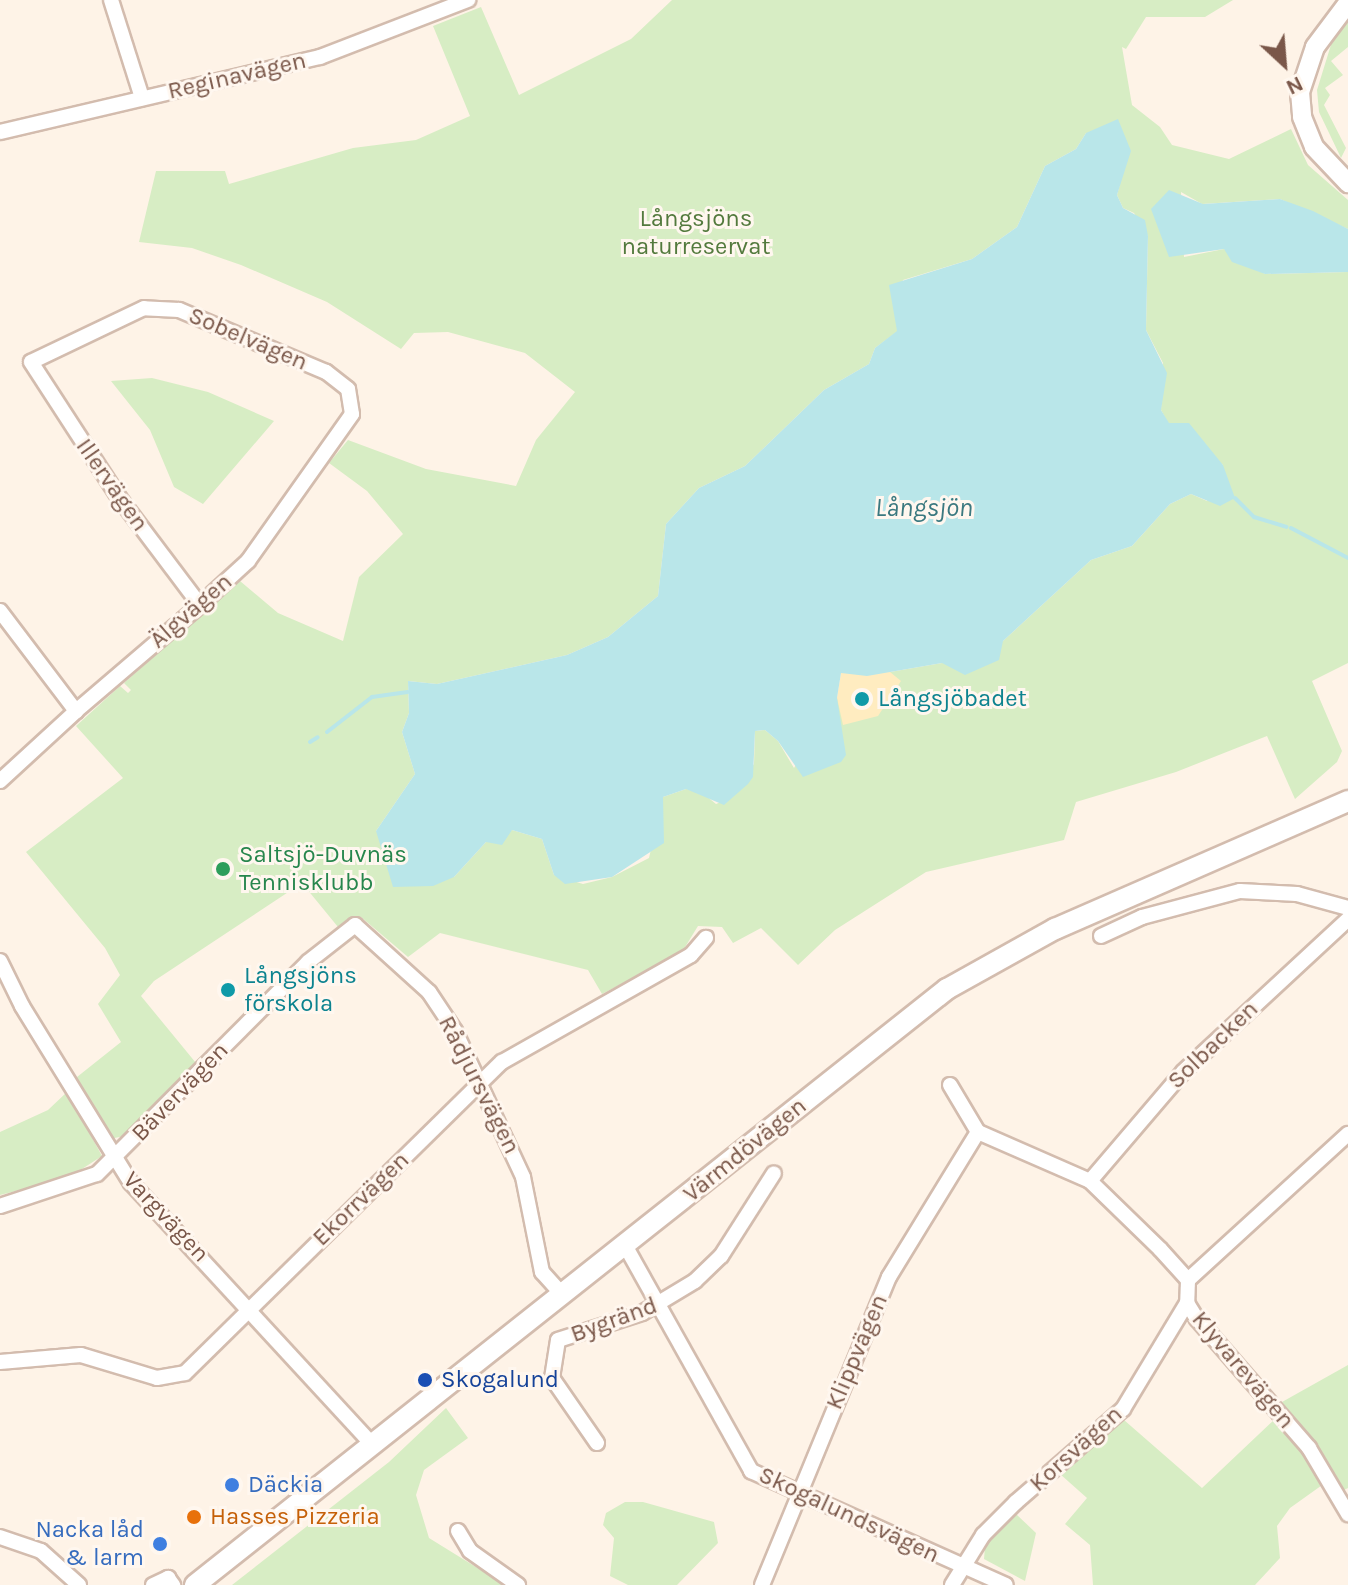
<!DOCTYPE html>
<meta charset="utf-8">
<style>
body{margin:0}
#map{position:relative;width:1348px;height:1585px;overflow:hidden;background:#fef3e7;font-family:Karla,sans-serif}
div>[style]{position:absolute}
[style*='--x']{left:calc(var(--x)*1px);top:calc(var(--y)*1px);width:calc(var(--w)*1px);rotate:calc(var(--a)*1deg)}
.green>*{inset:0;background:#d7edc4}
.sand>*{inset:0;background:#ffecc0}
.water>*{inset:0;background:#b9e6e9}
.stream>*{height:4px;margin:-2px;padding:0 2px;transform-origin:2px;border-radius:2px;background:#b9e6e9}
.roads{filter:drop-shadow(2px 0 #d3bcae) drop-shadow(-2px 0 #d3bcae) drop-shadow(0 2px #d3bcae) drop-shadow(0 -2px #d3bcae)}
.minor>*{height:14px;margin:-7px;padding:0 7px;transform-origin:7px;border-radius:7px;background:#fff}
.tertiary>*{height:18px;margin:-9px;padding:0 9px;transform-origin:9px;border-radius:9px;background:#fff}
.secondary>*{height:20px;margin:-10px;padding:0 10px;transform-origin:10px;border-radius:10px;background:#fff}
.dots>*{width:22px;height:22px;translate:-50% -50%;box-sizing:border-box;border:4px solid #fff7ef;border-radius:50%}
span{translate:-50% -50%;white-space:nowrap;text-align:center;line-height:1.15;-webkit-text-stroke:6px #fff7ef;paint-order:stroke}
.street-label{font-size:24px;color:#7a5749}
.park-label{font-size:24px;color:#537a3d}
.culture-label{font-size:24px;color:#0d838f}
.left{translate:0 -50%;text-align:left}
.leisure-label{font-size:24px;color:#27864d}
.transit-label{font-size:24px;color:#164399}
.shop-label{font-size:24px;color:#366cbe}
.right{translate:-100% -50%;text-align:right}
.food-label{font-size:24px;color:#c56008}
.water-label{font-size:26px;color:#3b7980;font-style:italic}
.north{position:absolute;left:1244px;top:24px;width:80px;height:80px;-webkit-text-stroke:6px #fff7ef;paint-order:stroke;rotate:154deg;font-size:22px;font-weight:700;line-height:32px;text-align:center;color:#7a5749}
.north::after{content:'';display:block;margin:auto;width:28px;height:36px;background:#7a5749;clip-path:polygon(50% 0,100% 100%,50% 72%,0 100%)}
</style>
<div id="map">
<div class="green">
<i style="clip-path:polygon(evenodd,672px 0,1233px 0,1205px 17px,1146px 17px,1126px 49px,1122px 47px,1132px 105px,1160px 127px,1172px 145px,1229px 159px,1291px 129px,1308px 165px,1348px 200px,1348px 229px,1280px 199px,1202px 204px,1181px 192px,1184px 257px,1224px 249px,1265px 274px,1348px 272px,1348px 663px,1312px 681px,1342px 751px,1337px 762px,1295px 799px,1267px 736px,1176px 772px,1076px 802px,1064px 840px,926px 872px,835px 930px,798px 965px,761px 928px,733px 943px,722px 927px,698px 926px,682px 952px,602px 994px,588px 970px,440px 933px,408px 957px,361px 917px,338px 927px,302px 883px,154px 981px,141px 996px,196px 1063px,125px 1136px,109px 1139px,72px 1081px,121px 1042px,98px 1004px,120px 975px,105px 948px,26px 852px,123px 778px,76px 726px,120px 686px,128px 693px,131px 690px,124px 683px,240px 581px,278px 613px,343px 641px,359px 577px,403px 534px,367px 491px,329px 463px,348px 440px,426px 469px,516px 486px,536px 440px,575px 392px,525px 353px,448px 332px,414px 333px,401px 349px,327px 302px,241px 265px,192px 248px,139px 242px,156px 171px,225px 171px,229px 184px,353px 148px,416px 140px,470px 116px,433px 26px,481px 7px,519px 95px,631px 39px,672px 0,1086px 133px,1120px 184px,1117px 195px,1123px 208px,1134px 213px,1148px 236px,1146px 330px,1163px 363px,1161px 410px,1168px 423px,1223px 465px,1207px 501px,1191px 494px,1170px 504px,1132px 546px,1091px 560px,1003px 641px,942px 663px,867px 676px,837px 698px,794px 768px,778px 741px,765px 730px,755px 731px,754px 764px,731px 798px,716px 804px,699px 790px,686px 789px,663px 797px,649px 858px,612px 877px,583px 884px,554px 875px,542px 839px,512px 830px,486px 842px,454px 877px,376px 831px,415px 774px,402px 732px,409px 713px,408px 681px,437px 684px,567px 655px,608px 637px,658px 596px,666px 524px,699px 488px,745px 466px,824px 390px,869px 364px,875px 348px,898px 331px,895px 305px,903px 280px,972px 259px,1017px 227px,1045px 166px,1076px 149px,1086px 133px)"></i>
<i style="clip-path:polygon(1348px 18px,1348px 47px,1331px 61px,1343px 75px,1325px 88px,1330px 95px,1324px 105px,1346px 148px,1341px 158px,1319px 112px,1317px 90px,1334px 35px)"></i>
<i style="clip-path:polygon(152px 378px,208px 392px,274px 421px,203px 504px,174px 487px,150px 430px,111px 381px)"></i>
<i style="clip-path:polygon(67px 1092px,102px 1156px,68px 1178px,0 1195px,0 1132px,48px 1110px)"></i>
<i style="clip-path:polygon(1348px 1365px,1348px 1488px,1344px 1490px,1282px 1402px)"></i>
<i style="clip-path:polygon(446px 1408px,468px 1438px,424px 1470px,416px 1495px,429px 1538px,505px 1585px,232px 1585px,389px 1462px)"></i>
<i style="clip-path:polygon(1277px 1417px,1325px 1483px,1290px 1508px,1277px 1526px,1280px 1558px,1255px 1585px,1093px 1585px,1090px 1545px,1065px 1524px,1087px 1498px,1060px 1474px,1124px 1420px,1202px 1488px)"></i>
<i style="clip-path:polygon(625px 1502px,643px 1502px,714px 1522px,718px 1543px,677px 1585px,628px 1585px,610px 1576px,614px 1538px,603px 1525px,606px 1513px)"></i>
<i style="clip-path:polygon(1015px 1513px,1036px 1533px,1025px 1581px,984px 1559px,985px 1547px)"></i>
</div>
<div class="sand">
<i style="clip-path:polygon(890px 672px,901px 681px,878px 716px,843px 725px,837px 698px,841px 673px)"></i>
</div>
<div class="water">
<i style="clip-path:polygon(1118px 119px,1131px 151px,1117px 195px,1123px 208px,1145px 220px,1148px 236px,1146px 330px,1167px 373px,1161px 410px,1169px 423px,1189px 423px,1223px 465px,1235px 498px,1220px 506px,1191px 494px,1170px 504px,1132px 546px,1091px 560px,1003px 641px,999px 660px,965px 675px,942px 663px,867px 676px,841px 673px,837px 698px,846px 755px,841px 762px,803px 777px,778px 741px,765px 730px,755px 731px,753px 777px,748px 784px,724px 805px,686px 789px,663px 797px,664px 843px,612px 877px,565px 884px,554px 875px,542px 839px,512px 830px,502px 845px,486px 842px,454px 877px,433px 886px,393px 887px,376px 831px,415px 774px,402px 732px,409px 713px,408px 681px,437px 684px,567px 655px,608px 637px,658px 596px,666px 524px,699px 488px,745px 466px,824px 390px,869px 364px,875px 348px,897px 331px,889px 285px,972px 259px,1017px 227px,1045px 166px,1076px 149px,1086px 133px)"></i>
<i style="clip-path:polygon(1169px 190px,1203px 204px,1280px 199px,1313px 211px,1348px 229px,1348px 272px,1265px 274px,1232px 262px,1224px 249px,1169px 257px,1151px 209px)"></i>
</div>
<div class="stream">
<i style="--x:1235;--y:498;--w:27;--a:45"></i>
<i style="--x:1254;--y:517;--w:34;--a:17"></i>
<i style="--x:1291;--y:528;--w:64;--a:27.8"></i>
<i style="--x:327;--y:732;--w:57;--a:-37.9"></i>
<i style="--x:372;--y:697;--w:36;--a:-8"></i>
<i style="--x:310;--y:742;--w:9;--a:-32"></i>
</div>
<div class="roads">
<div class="minor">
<i style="--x:111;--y:0;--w:103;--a:72.4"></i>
<i style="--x:0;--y:132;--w:329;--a:-13.2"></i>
<i style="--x:320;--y:57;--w:159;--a:-21.1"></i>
<i style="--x:0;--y:611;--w:126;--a:52.8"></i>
<i style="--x:0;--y:781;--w:103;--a:-42.6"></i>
<i style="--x:76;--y:711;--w:163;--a:-40.5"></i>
<i style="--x:200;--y:605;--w:65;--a:-42.5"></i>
<i style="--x:248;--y:561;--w:180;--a:-54.7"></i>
<i style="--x:352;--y:414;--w:25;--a:-99"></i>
<i style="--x:348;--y:389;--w:28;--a:-142"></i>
<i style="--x:326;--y:372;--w:160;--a:-157.1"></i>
<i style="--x:179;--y:310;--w:35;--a:-177"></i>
<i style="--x:144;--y:308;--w:125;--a:154.5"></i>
<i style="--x:31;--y:362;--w:163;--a:57"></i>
<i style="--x:120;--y:499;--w:133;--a:53"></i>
<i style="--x:1101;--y:936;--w:45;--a:-24.9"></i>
<i style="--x:1142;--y:917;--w:101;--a:-14.9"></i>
<i style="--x:1240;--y:891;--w:57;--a:3"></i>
<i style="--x:1297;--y:894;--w:53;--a:15.4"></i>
<i style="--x:0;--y:961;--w:50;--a:63.9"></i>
<i style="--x:22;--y:1006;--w:208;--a:58.4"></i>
<i style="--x:131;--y:1183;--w:355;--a:47.3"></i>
<i style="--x:950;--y:1085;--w:55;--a:59.2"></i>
<i style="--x:978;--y:1132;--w:122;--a:23.6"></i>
<i style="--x:1090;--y:1181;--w:98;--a:44.2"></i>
<i style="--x:1160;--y:1249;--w:42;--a:47.9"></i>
<i style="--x:1188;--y:1280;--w:23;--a:92"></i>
<i style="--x:1187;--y:1303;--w:19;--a:58"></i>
<i style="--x:1197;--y:1319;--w:171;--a:49"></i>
<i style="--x:1309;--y:1448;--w:77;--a:59.4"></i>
<i style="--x:1090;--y:1181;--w:143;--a:-49.5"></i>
<i style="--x:1183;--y:1072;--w:225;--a:-42.8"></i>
<i style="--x:0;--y:1206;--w:102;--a:-18.3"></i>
<i style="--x:97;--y:1174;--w:299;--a:-45.1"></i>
<i style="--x:308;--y:962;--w:60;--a:-38.2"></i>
<i style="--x:355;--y:925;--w:100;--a:42.2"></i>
<i style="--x:429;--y:992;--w:47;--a:56.3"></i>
<i style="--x:455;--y:1031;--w:161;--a:65"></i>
<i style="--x:523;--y:1177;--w:97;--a:78.7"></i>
<i style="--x:542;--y:1272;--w:31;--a:48"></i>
<i style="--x:626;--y:1247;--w:257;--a:60.8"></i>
<i style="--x:751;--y:1471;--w:279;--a:24.1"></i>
<i style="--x:1188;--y:1280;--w:217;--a:-42.4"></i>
<i style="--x:0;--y:1362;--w:81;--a:-4.9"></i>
<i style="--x:81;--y:1355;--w:79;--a:16.8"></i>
<i style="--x:157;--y:1378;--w:28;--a:-10"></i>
<i style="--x:185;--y:1373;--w:444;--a:-44.5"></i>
<i style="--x:502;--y:1062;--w:217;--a:-29.5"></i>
<i style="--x:691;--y:955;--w:23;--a:-49"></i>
<i style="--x:597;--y:1443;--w:79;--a:-124.7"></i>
<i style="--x:552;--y:1378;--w:38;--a:-81"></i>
<i style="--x:558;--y:1340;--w:88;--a:-17.8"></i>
<i style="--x:642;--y:1313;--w:62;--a:-31.1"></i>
<i style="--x:695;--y:1281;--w:36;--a:-44"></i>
<i style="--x:721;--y:1256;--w:98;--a:-57.4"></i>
<i style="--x:458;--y:1531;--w:23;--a:59"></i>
<i style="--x:470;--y:1551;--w:59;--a:35.3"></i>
<i style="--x:0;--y:1537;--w:43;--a:18.9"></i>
<i style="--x:41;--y:1551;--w:51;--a:41.8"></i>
<i style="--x:153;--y:1585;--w:17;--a:-25"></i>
<i style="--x:168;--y:1578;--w:9;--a:54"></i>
<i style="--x:762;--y:1585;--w:333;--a:-67.6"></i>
<i style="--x:889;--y:1277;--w:170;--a:-58.5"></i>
<i style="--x:952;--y:1585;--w:59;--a:-58.2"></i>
<i style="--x:983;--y:1535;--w:47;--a:-45"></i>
<i style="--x:1016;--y:1502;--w:142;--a:-41"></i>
<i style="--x:1123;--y:1409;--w:124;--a:-58.9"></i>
</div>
<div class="tertiary">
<i style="--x:1348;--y:3;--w:55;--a:126.9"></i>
<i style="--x:1315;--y:47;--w:47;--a:108.4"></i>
<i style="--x:1300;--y:92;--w:25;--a:85"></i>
<i style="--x:1302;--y:117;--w:32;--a:68"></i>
<i style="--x:1314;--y:147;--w:50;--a:46.6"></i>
</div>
<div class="secondary">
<i style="--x:195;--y:1585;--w:960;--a:-38.4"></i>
<i style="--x:947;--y:989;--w:124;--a:-29.1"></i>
<i style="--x:1055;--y:929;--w:320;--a:-23.6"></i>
</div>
</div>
<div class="dots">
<i style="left:862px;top:699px;background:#0f9aa8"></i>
<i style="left:223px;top:869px;background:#2e9e5b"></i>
<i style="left:228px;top:990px;background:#0f9aa8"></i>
<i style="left:425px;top:1380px;background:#1a4fb4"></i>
<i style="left:232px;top:1485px;background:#3f7fe0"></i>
<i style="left:194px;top:1517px;background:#e8710a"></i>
<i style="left:160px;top:1544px;background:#3f7fe0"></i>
</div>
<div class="street-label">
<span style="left:237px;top:76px;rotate:-13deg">Reginavägen</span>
<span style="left:248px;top:339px;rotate:23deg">Sobelvägen</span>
<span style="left:112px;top:485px;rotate:55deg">Illervägen</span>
<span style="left:191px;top:611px;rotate:-41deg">Älgvägen</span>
<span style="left:1213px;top:1045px;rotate:-44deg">Solbacken</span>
<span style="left:479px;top:1085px;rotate:63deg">Rådjursvägen</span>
<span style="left:180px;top:1092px;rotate:-46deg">Bävervägen</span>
<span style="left:745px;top:1150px;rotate:-39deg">Värmdövägen</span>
<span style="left:361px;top:1199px;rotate:-44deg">Ekorrvägen</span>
<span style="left:166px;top:1217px;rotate:47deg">Vargvägen</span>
<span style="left:614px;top:1320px;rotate:-20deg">Bygränd</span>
<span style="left:857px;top:1352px;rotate:-67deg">Klippvägen</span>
<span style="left:1243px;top:1370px;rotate:50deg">Klyvarevägen</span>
<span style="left:1076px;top:1449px;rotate:-42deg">Korsvägen</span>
<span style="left:849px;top:1515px;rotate:25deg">Skogalundsvägen</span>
</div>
<div class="park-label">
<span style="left:696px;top:233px">Långsjöns<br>naturreservat</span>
</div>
<div class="culture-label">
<span class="left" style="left:878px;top:699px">Långsjöbadet</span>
<span class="left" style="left:244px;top:990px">Långsjöns<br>förskola</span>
</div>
<div class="leisure-label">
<span class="left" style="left:239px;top:869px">Saltsjö-Duvnäs<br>Tennisklubb</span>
</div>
<div class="transit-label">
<span class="left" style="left:441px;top:1380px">Skogalund</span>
</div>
<div class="shop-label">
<span class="left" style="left:248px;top:1485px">Däckia</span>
<span class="right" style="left:144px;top:1544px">Nacka låd<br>&amp; larm</span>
</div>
<div class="food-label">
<span class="left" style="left:210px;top:1517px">Hasses Pizzeria</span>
</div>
<div class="water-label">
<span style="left:924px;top:508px">Långsjön</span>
</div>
<div class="north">N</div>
</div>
